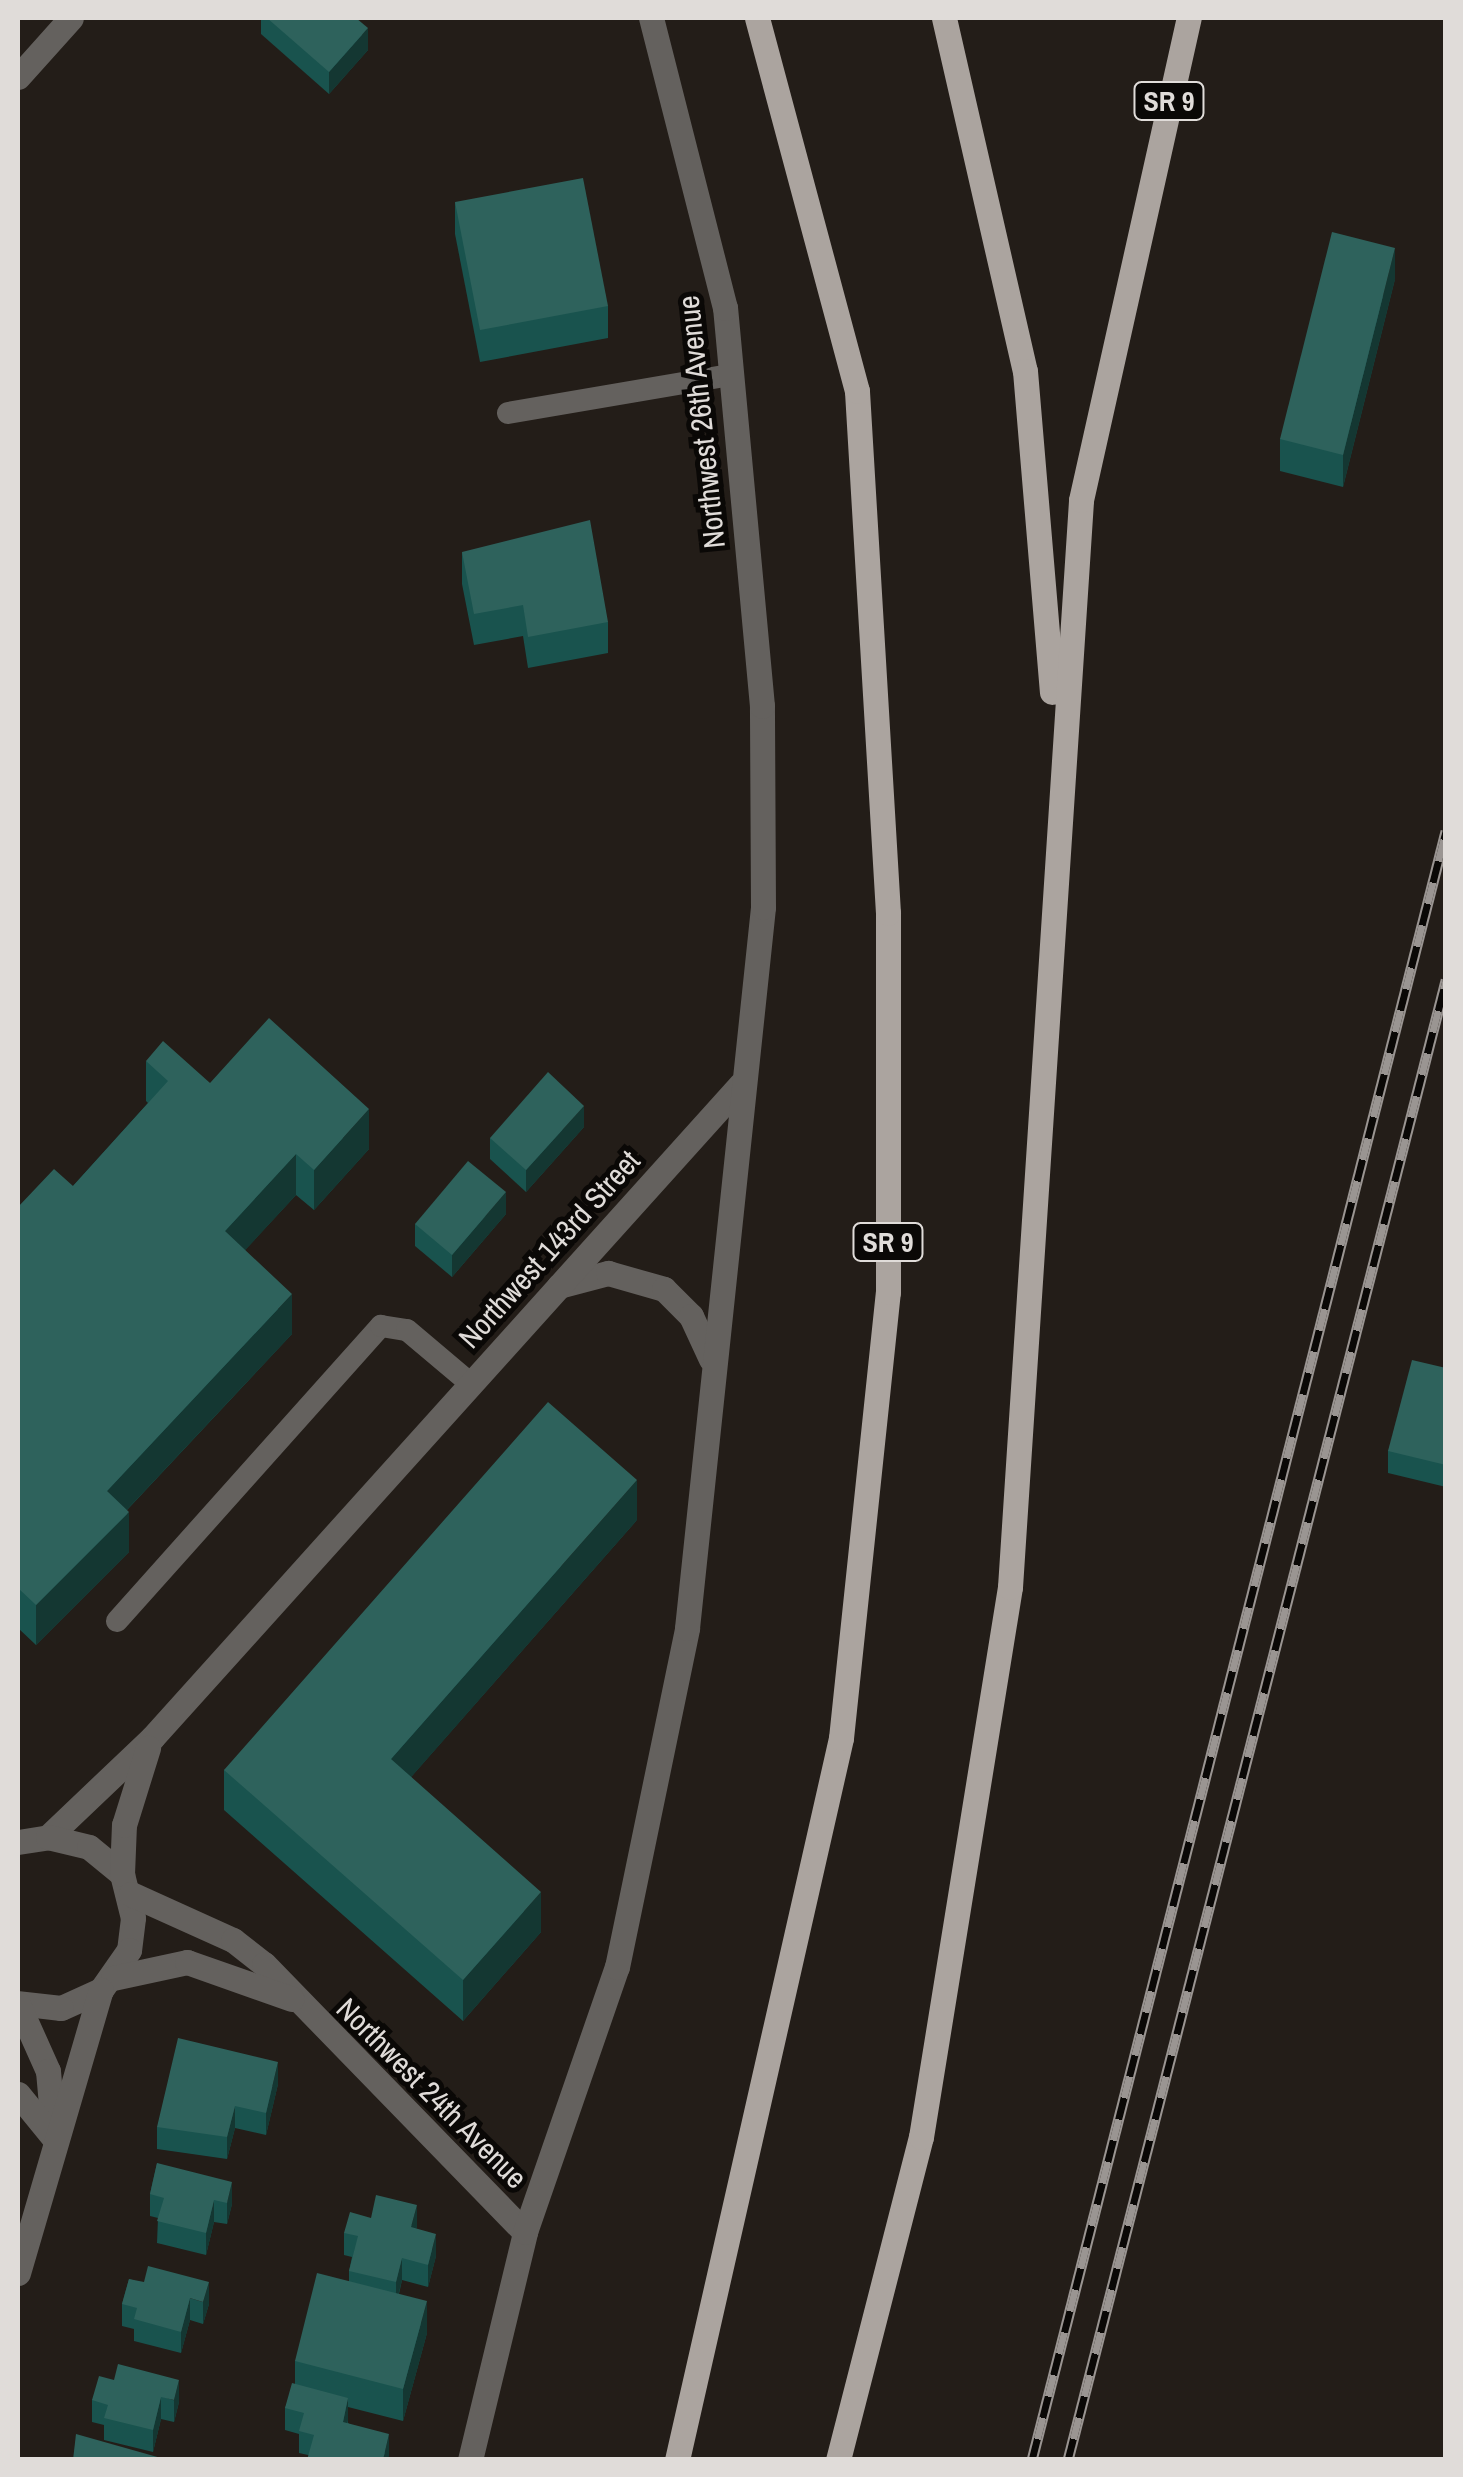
<!DOCTYPE html>
<style>
body{margin:0}
#map{position:relative;width:1463px;height:2477px;overflow:hidden;background:#231d18;font-family:"Archivo Narrow",sans-serif}
div>[style]{position:absolute}
[style*='--x']{left:calc(var(--x)*1px);top:calc(var(--y)*1px);width:calc(var(--w)*1px);rotate:calc(var(--a)*1deg)}
.lane>*{height:22px;margin:-11px;padding:0 11px;transform-origin:11px;border-radius:11px;background:#64615e}
.street>*{height:25px;margin:-12.5px;padding:0 12.5px;transform-origin:12.5px;border-radius:12.5px;background:#64615e}
.primary>*{height:25px;margin:-12.5px;padding:0 12.5px;transform-origin:12.5px;border-radius:12.5px;background:#aba49f}
.rail>*{height:11px;margin-top:-5.5px;transform-origin:0;background:repeating-linear-gradient(90deg,#0a0806 0 22px,#9a9592 0 44px);box-sizing:border-box;border-block:2px solid #9a9592}
.wall>*{inset:0;background:#19534e}
.shaded-wall>*{inset:0;background:#143732}
.building>*{inset:0;background:#2e625c}
span{translate:-50% -50%;white-space:nowrap;text-align:center;line-height:1.15;-webkit-text-stroke:10px #0a0806;paint-order:stroke}
.shield-label span{padding:2px 8px;background:#0a0806;border:2px solid;border-radius:8px;-webkit-text-stroke-width:0}
.shield-label{font-size:28px;color:#e0dcd9;font-weight:700}
.street-label{font-size:30px;color:#e0dcd9}
.frame{position:absolute;inset:0;border:20px solid #e0dcd9;pointer-events:none}
</style>
<div id="map">
<div class="lane">
<i style="--x:508;--y:413;--w:226;--a:-9.7"></i>
<i style="--x:117;--y:1621;--w:396;--a:-48.2"></i>
<i style="--x:381;--y:1326;--w:26;--a:9"></i>
<i style="--x:407;--y:1330;--w:84;--a:40.2"></i>
</div>
<div class="street">
<i style="--x:18;--y:77;--w:79;--a:-48.1"></i>
<i style="--x:559;--y:1286;--w:51;--a:-14.9"></i>
<i style="--x:608;--y:1273;--w:58;--a:15.9"></i>
<i style="--x:664;--y:1289;--w:38;--a:45"></i>
<i style="--x:691;--y:1316;--w:47;--a:65.1"></i>
<i style="--x:48;--y:1837;--w:144;--a:-43.6"></i>
<i style="--x:152;--y:1738;--w:880;--a:-47.99"></i>
<i style="--x:18;--y:1842;--w:30;--a:-9"></i>
<i style="--x:48;--y:1837;--w:42;--a:13.7"></i>
<i style="--x:89;--y:1847;--w:43;--a:39.3"></i>
<i style="--x:122;--y:1874;--w:45;--a:76"></i>
<i style="--x:133;--y:1918;--w:32;--a:97"></i>
<i style="--x:129;--y:1950;--w:49;--a:125"></i>
<i style="--x:101;--y:1990;--w:44;--a:155.8"></i>
<i style="--x:61;--y:2008;--w:43;--a:-173.4"></i>
<i style="--x:122;--y:1874;--w:49;--a:-87.7"></i>
<i style="--x:124;--y:1825;--w:81;--a:-72.7"></i>
<i style="--x:131;--y:1894;--w:112;--a:24.3"></i>
<i style="--x:233;--y:1940;--w:39;--a:38"></i>
<i style="--x:264;--y:1964;--w:374;--a:45.8"></i>
<i style="--x:113;--y:1978;--w:76;--a:-12.2"></i>
<i style="--x:187;--y:1962;--w:111;--a:19.4"></i>
<i style="--x:18;--y:2004;--w:73;--a:65.9"></i>
<i style="--x:48;--y:2071;--w:56;--a:84.9"></i>
<i style="--x:18;--y:2094;--w:55;--a:50.9"></i>
<i style="--x:18;--y:2273;--w:295;--a:-73.7"></i>
<i style="--x:470;--y:2460;--w:235;--a:-76.4"></i>
<i style="--x:525;--y:2232;--w:281;--a:-70.9"></i>
<i style="--x:617;--y:1967;--w:346;--a:-78.3"></i>
<i style="--x:687;--y:1628;--w:725;--a:-83.98"></i>
<i style="--x:763;--y:907;--w:201;--a:-90.3"></i>
<i style="--x:762;--y:706;--w:400;--a:-95.3"></i>
<i style="--x:725;--y:308;--w:299;--a:-104.3"></i>
</div>
<div class="primary">
<i style="--x:944;--y:18;--w:362;--a:77.1"></i>
<i style="--x:1025;--y:371;--w:322;--a:85.2"></i>
<i style="--x:677;--y:2460;--w:740;--a:-77.2"></i>
<i style="--x:841;--y:1738;--w:448;--a:-84"></i>
<i style="--x:888;--y:1292;--w:379;--a:-90"></i>
<i style="--x:888;--y:913;--w:523;--a:-93.4"></i>
<i style="--x:857;--y:391;--w:386;--a:-105"></i>
<i style="--x:838;--y:2460;--w:333;--a:-75.6"></i>
<i style="--x:921;--y:2137;--w:557;--a:-80.81"></i>
<i style="--x:1010;--y:1587;--w:1089;--a:-86.26"></i>
<i style="--x:1081;--y:500;--w:494;--a:-77.4"></i>
</div>
<div class="rail">
<i style="--x:1032;--y:2460;--w:1681;--a:-75.74"></i>
<i style="--x:1068;--y:2460;--w:1528;--a:-75.67"></i>
</div>
<div class="wall">
<i style="clip-path:polygon(261px 18px,356px 18px,368px 50px,329px 94px,261px 34px)"></i>
<i style="clip-path:polygon(455px 202px,608px 306px,608px 338px,480px 362px,455px 234px)"></i>
<i style="clip-path:polygon(1395px 279px,1343px 487px,1280px 471px,1280px 439px)"></i>
<i style="clip-path:polygon(462px 552px,608px 622px,608px 653px,528px 668px,523px 636px,474px 645px,462px 584px)"></i>
<i style="clip-path:polygon(146px 1061px,210px 1083px,369px 1149px,314px 1210px,296px 1195px,245px 1250px,292px 1334px,127px 1510px,129px 1552px,36px 1645px,18px 1628px,18px 1207px,73px 1186px,148px 1103px,146px 1101px)"></i>
<i style="clip-path:polygon(584px 1127px,526px 1192px,490px 1159px,490px 1138px)"></i>
<i style="clip-path:polygon(506px 1214px,452px 1277px,415px 1246px,415px 1224px)"></i>
<i style="clip-path:polygon(1446px 1368px,1446px 1487px,1388px 1473px,1388px 1451px)"></i>
<i style="clip-path:polygon(637px 1520px,411px 1777px,541px 1932px,463px 2021px,224px 1810px,224px 1770px)"></i>
<i style="clip-path:polygon(278px 2084px,266px 2135px,235px 2128px,227px 2159px,157px 2149px,157px 2127px)"></i>
<i style="clip-path:polygon(157px 2163px,232px 2204px,227px 2224px,214px 2222px,206px 2255px,157px 2243px,158px 2218px,150px 2216px,150px 2194px)"></i>
<i style="clip-path:polygon(371px 2218px,417px 2226px,416px 2229px,436px 2256px,428px 2287px,402px 2280px,399px 2294px,427px 2333px,403px 2421px,348px 2407px,348px 2423px,389px 2456px,308px 2455px,299px 2453px,299px 2434px,285px 2430px,285px 2408px,295px 2384px,295px 2361px,349px 2281px,349px 2271px,352px 2257px,344px 2255px,344px 2233px)"></i>
<i style="clip-path:polygon(129px 2279px,209px 2304px,203px 2324px,190px 2320px,181px 2353px,134px 2341px,134px 2329px,122px 2326px,122px 2304px)"></i>
<i style="clip-path:polygon(114px 2380px,179px 2402px,174px 2422px,161px 2419px,153px 2452px,104px 2440px,104px 2425px,92px 2422px,92px 2400px)"></i>
</div>
<div class="shaded-wall">
<i style="clip-path:polygon(368px 28px,368px 50px,329px 94px,329px 72px)"></i>
<i style="clip-path:polygon(1395px 248px,1395px 279px,1343px 487px,1343px 455px)"></i>
<i style="clip-path:polygon(584px 1106px,584px 1127px,526px 1192px,526px 1170px)"></i>
<i style="clip-path:polygon(369px 1109px,369px 1149px,314px 1210px,314px 1170px)"></i>
<i style="clip-path:polygon(296px 1154px,296px 1195px,225px 1272px,225px 1231px)"></i>
<i style="clip-path:polygon(506px 1192px,506px 1214px,452px 1277px,452px 1255px)"></i>
<i style="clip-path:polygon(292px 1294px,292px 1334px,107px 1531px,107px 1491px)"></i>
<i style="clip-path:polygon(637px 1480px,637px 1520px,391px 1800px,391px 1759px)"></i>
<i style="clip-path:polygon(129px 1512px,129px 1552px,36px 1645px,36px 1605px)"></i>
<i style="clip-path:polygon(541px 1892px,541px 1932px,463px 2021px,463px 1980px)"></i>
<i style="clip-path:polygon(278px 2062px,278px 2084px,266px 2135px,266px 2113px)"></i>
<i style="clip-path:polygon(235px 2106px,235px 2128px,227px 2159px,227px 2137px)"></i>
<i style="clip-path:polygon(232px 2182px,232px 2204px,227px 2224px,227px 2203px)"></i>
<i style="clip-path:polygon(214px 2200px,214px 2222px,206px 2255px,206px 2233px)"></i>
<i style="clip-path:polygon(417px 2205px,417px 2226px,411px 2249px,411px 2227px)"></i>
<i style="clip-path:polygon(436px 2234px,436px 2256px,428px 2287px,428px 2265px)"></i>
<i style="clip-path:polygon(402px 2258px,402px 2280px,396px 2304px,396px 2282px)"></i>
<i style="clip-path:polygon(209px 2282px,209px 2304px,203px 2324px,203px 2302px)"></i>
<i style="clip-path:polygon(190px 2298px,190px 2320px,181px 2353px,181px 2332px)"></i>
<i style="clip-path:polygon(427px 2301px,427px 2333px,403px 2421px,403px 2389px)"></i>
<i style="clip-path:polygon(179px 2380px,179px 2402px,174px 2422px,174px 2400px)"></i>
<i style="clip-path:polygon(161px 2397px,161px 2419px,153px 2452px,153px 2430px)"></i>
<i style="clip-path:polygon(348px 2398px,348px 2420px,343px 2443px,343px 2422px)"></i>
<i style="clip-path:polygon(389px 2434px,389px 2456px,388px 2460px,383px 2460px)"></i>
</div>
<div class="building">
<i style="clip-path:polygon(267px 18px,356px 18px,368px 28px,329px 72px)"></i>
<i style="clip-path:polygon(583px 178px,608px 306px,480px 330px,455px 202px)"></i>
<i style="clip-path:polygon(1332px 232px,1395px 248px,1343px 455px,1280px 439px)"></i>
<i style="clip-path:polygon(590px 520px,608px 622px,528px 637px,523px 605px,474px 614px,462px 552px)"></i>
<i style="clip-path:polygon(269px 1018px,369px 1109px,314px 1170px,296px 1154px,225px 1231px,292px 1294px,107px 1491px,129px 1512px,36px 1605px,18px 1588px,18px 1207px,54px 1169px,73px 1186px,168px 1081px,146px 1061px,163px 1041px,210px 1083px)"></i>
<i style="clip-path:polygon(548px 1072px,584px 1106px,526px 1170px,490px 1138px)"></i>
<i style="clip-path:polygon(468px 1161px,506px 1192px,452px 1255px,415px 1224px)"></i>
<i style="clip-path:polygon(1412px 1360px,1446px 1368px,1446px 1465px,1388px 1451px)"></i>
<i style="clip-path:polygon(548px 1402px,637px 1480px,391px 1759px,541px 1892px,463px 1980px,224px 1770px)"></i>
<i style="clip-path:polygon(178px 2038px,278px 2062px,266px 2113px,235px 2106px,227px 2137px,157px 2127px)"></i>
<i style="clip-path:polygon(157px 2163px,232px 2182px,227px 2203px,214px 2200px,206px 2233px,157px 2221px,164px 2198px,150px 2194px)"></i>
<i style="clip-path:polygon(376px 2195px,417px 2205px,411px 2227px,436px 2234px,428px 2265px,402px 2258px,396px 2282px,349px 2271px,358px 2236px,344px 2233px,350px 2212px,371px 2218px)"></i>
<i style="clip-path:polygon(148px 2266px,209px 2282px,203px 2302px,190px 2298px,181px 2332px,134px 2319px,137px 2308px,122px 2304px,129px 2279px,144px 2282px)"></i>
<i style="clip-path:polygon(317px 2273px,427px 2301px,403px 2389px,295px 2361px)"></i>
<i style="clip-path:polygon(118px 2364px,179px 2380px,174px 2400px,161px 2397px,153px 2430px,104px 2418px,108px 2405px,92px 2400px,99px 2376px,114px 2380px)"></i>
<i style="clip-path:polygon(292px 2383px,348px 2398px,343px 2422px,389px 2434px,383px 2460px,307px 2460px,314px 2435px,299px 2431px,304px 2413px,285px 2408px)"></i>
<i style="clip-path:polygon(76px 2434px,168px 2460px,73px 2460px)"></i>
</div>
<div class="shield-label">
<span style="left:1169px;top:101px">SR 9</span>
<span style="left:888px;top:1242px">SR 9</span>
</div>
<div class="street-label">
<span style="left:701px;top:422px;rotate:-96deg">Northwest 26th Avenue</span>
<span style="left:549px;top:1249px;rotate:-48deg">Northwest 143rd Street</span>
<span style="left:432px;top:2093px;rotate:45deg">Northwest 24th Avenue</span>
</div>
<div class="frame"></div>
</div>
